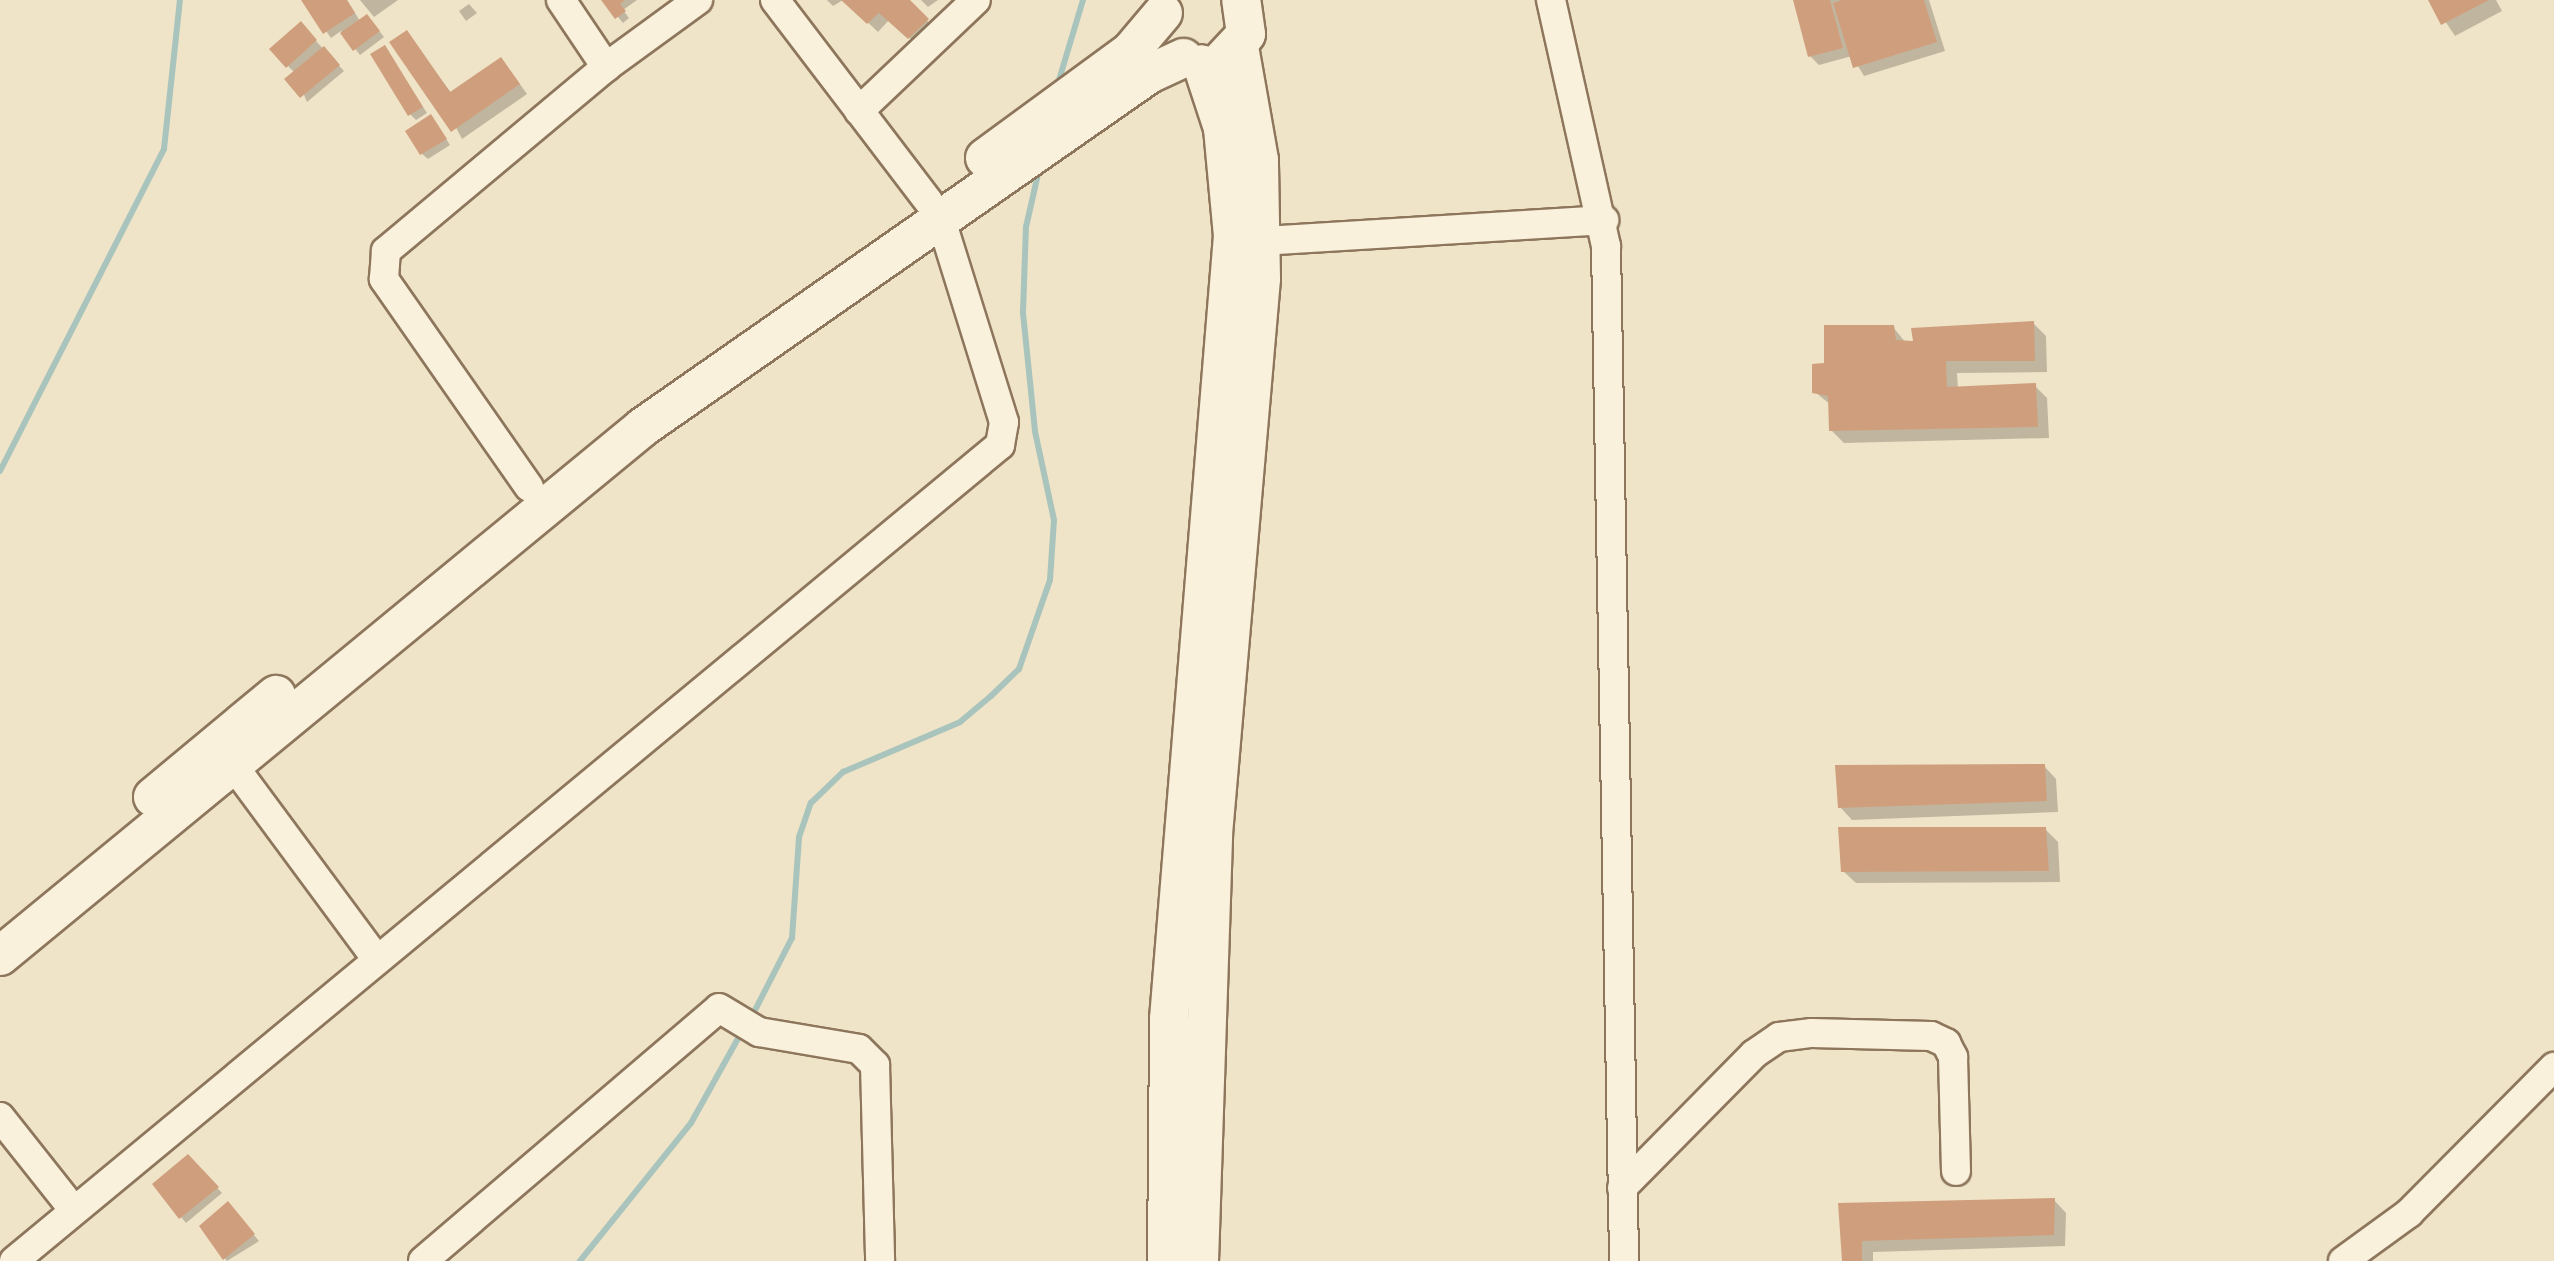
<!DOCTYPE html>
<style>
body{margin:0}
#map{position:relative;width:2554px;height:1261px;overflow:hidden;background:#f0e4c8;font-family:Georgia,serif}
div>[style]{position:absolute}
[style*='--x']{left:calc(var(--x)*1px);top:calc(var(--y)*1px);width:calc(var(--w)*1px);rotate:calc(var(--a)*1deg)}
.shadow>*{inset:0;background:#0003}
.stream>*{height:6px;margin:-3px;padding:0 3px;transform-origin:3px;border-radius:3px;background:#a9c4bc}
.building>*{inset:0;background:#cf9f7d}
.roads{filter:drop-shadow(2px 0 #8d765c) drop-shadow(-2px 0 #8d765c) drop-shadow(0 2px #8d765c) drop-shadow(0 -2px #8d765c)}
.minor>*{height:28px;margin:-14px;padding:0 14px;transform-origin:14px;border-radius:14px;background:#faf1dc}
.secondary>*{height:38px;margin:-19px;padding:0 19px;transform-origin:19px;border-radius:19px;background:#faf1dc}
span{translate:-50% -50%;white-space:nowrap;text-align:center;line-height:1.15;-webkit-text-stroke:8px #f7eed8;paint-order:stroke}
</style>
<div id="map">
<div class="shadow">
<i style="clip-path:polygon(304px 0,347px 0,360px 21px,372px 22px,384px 37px,360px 55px,341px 31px,331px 38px)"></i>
<i style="clip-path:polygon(360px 0,398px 0,374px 17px)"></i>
<i style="clip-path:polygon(604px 0,637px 0,623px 10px,629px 18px,623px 23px)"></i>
<i style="clip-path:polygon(827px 0,843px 0,833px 6px)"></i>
<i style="clip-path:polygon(844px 0,908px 0,936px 30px,919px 46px,889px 20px,878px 32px)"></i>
<i style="clip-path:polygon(921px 0,938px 0,928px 7px)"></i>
<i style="clip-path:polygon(1795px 0,1929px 0,1945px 51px,1864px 76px,1852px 56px,1819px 65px,1810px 56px)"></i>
<i style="clip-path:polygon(2431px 0,2496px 0,2502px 11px,2455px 36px)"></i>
<i style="clip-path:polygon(469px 4px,477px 13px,466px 21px,459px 11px)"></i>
<i style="clip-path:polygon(300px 24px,344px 71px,307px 102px,295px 73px,272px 50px)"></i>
<i style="clip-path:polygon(407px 33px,452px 94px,510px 70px,527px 94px,462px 139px)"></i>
<i style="clip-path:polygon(385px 48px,427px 113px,416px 120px,410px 114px)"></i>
<i style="clip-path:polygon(436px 123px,450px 145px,428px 159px,422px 154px)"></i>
<i style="clip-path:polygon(2033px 323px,2046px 336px,2047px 372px,1957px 373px,1958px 389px,2035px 386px,2047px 398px,2049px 438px,1844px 443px,1831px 430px,1831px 405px,1815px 392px,1826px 365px,1893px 327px,1906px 343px)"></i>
<i style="clip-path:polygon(2044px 766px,2056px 779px,2058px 812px,1852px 820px,1840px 807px)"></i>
<i style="clip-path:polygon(2045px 829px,2058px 842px,2060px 882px,1856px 883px,1843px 871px)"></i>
<i style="clip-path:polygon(188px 1157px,222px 1193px,186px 1223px,181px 1217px)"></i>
<i style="clip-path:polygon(2054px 1200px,2066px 1213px,2065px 1246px,1873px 1252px,1873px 1261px,1844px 1261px,1841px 1206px)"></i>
<i style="clip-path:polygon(233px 1210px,259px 1241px,227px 1261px,202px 1227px)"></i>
</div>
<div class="stream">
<i style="--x:1056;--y:90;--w:94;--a:-73.3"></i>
<i style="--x:0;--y:471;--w:361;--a:-63"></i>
<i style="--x:164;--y:149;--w:150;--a:-83.9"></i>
<i style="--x:751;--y:1018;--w:90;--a:-62.9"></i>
<i style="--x:792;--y:938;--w:101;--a:-86"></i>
<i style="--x:799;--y:837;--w:36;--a:-71"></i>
<i style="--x:811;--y:803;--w:45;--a:-44.1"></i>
<i style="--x:843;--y:772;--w:127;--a:-23.1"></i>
<i style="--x:960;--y:722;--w:40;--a:-40"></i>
<i style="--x:991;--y:696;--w:39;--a:-44"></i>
<i style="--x:1019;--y:669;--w:94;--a:-70.8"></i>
<i style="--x:1050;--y:580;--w:60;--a:-86.2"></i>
<i style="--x:1054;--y:520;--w:91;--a:-102.1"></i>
<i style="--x:1035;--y:431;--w:120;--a:-95.8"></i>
<i style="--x:1023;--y:312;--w:85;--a:-88"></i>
<i style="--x:1026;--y:227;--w:58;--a:-77.2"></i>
<i style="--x:580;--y:1261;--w:177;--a:-51.2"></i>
<i style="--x:691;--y:1123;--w:103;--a:-60.9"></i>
</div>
<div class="building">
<i style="clip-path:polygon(301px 0,347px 0,355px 13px,323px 34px)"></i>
<i style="clip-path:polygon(601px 0,625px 0,620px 4px,626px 11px,615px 19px)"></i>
<i style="clip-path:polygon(841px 0,910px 0,929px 19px,908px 39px,879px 13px,867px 24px)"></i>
<i style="clip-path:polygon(1793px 0,1830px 0,1843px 48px,1808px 57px)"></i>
<i style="clip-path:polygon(1842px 0,1924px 0,1937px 42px,1853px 68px,1833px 3px)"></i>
<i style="clip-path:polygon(2428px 0,2489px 0,2441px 25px)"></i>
<i style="clip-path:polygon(367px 14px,380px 31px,353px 51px,340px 33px)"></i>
<i style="clip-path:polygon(301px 21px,317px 40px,286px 68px,269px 49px)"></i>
<i style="clip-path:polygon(407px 30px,450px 92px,501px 57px,520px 84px,451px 132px,389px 42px)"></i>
<i style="clip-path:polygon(385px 45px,423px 107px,408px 116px,370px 54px)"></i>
<i style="clip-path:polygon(324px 46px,340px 65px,300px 98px,284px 79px)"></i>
<i style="clip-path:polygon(431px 114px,447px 139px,420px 155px,405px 131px)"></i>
<i style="clip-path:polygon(2034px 321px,2035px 361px,1946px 361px,1947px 387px,2036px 383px,2038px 427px,1829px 431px,1828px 396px,1812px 393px,1812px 364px,1824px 363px,1824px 325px,1894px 325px,1896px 340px,1913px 341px,1911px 328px)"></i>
<i style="clip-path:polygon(2045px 764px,2047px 801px,1838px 808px,1835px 765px)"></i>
<i style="clip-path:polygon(1838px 827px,2046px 827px,2049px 871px,1841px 872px)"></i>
<i style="clip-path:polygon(188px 1154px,219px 1187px,179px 1219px,152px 1184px)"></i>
<i style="clip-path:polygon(2055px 1198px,2054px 1235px,1862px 1241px,1862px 1261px,1842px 1261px,1838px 1203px)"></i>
<i style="clip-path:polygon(228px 1201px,255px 1234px,223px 1260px,199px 1226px)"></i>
</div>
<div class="roads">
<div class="minor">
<i style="--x:561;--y:0;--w:81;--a:56.1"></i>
<i style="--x:775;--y:0;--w:253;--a:52.7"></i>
<i style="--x:1551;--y:0;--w:252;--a:77.4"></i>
<i style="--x:1606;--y:246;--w:1015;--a:88.98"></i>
<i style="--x:859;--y:111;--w:161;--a:-43.5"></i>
<i style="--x:1262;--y:241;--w:343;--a:-3.5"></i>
<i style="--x:529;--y:487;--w:254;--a:-124.9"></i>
<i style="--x:384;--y:279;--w:28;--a:-86"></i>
<i style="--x:386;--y:251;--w:287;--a:-39.9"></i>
<i style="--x:606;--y:67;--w:114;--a:-36.1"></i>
<i style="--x:233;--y:765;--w:239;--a:53.5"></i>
<i style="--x:0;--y:1117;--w:116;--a:51.6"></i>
<i style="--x:1622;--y:1188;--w:188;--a:-45.4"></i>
<i style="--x:1754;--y:1054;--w:30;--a:-34"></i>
<i style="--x:1779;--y:1037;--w:33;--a:-7"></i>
<i style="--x:1812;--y:1033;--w:119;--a:1.4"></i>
<i style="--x:1931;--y:1036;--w:17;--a:25"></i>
<i style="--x:1946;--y:1043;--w:16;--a:63"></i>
<i style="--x:1953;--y:1057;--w:114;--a:88.5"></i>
<i style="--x:14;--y:1261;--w:1280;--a:-39.61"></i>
<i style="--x:1000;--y:445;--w:23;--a:-80"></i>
<i style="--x:1004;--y:422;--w:212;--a:-107.3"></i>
<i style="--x:423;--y:1261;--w:389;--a:-40.5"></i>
<i style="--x:719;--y:1008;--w:47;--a:31"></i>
<i style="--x:759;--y:1032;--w:101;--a:9.6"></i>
<i style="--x:859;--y:1049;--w:23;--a:45"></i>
<i style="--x:875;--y:1065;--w:196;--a:88.5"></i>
<i style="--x:2343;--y:1261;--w:82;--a:-36"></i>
<i style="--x:2409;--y:1213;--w:206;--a:-45.2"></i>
</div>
<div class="secondary">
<i style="--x:1222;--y:60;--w:35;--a:-47"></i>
<i style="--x:1246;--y:34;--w:34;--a:-98"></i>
<i style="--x:985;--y:158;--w:180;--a:-36.2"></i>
<i style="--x:1130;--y:52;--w:51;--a:-49.8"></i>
<i style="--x:153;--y:797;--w:160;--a:-39.7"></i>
<i style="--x:0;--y:956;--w:833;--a:-39.44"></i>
<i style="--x:643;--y:427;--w:617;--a:-34.9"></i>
<i style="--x:1149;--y:74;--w:38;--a:-25"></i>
<i style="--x:1167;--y:1261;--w:242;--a:-89.5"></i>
<i style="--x:1169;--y:1019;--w:786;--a:-85.33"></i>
<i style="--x:1233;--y:236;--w:108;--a:-95.3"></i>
<i style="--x:1223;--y:128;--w:67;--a:-108.2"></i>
<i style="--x:1199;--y:1261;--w:427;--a:-88.1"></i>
<i style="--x:1213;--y:834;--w:557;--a:-85.06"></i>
<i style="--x:1261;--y:279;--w:119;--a:-91"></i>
<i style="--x:1259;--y:160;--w:115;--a:-100"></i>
</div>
</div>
</div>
